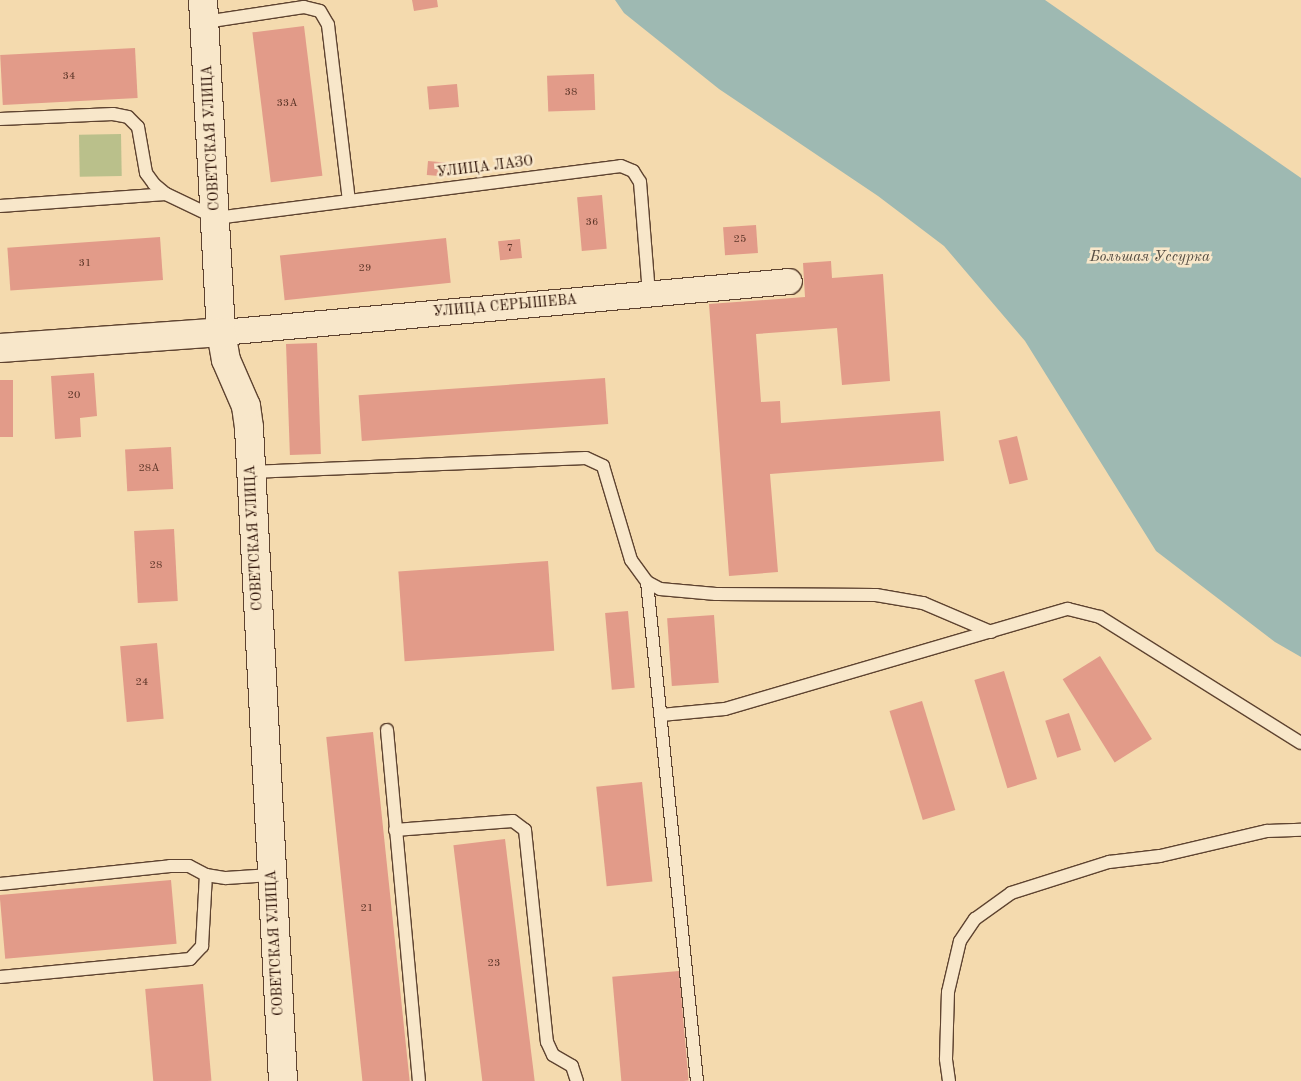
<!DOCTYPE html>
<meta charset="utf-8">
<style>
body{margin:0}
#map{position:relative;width:1301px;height:1081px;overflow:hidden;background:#f4daae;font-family:"Old Standard TT",serif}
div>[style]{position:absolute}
.green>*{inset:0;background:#bac08b;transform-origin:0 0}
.water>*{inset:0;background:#9eb9b2}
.building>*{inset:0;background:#e29b89;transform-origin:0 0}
.roads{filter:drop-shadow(1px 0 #5e4330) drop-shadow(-1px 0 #5e4330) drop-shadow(0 1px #5e4330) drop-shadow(0 -1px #5e4330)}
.service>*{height:12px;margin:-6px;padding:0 6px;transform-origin:6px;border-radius:6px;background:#f8e7ca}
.minor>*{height:25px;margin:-12.5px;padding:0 12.5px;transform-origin:12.5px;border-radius:12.5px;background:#f8e7ca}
.tertiary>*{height:28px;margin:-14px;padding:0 14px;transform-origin:14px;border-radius:14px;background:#f8e7ca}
.secondary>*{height:28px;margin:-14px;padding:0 14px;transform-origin:14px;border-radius:14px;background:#f8e7ca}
span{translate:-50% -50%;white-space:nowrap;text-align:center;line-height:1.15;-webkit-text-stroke:5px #f8e7ca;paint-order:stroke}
.number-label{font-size:11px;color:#5a3427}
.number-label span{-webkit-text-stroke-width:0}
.street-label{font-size:14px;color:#2c1106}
.water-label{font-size:15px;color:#544c42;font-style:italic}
</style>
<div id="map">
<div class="green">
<i style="left:121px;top:134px;width:42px;height:42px;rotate:89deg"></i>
</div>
<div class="water">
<i style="clip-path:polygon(615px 0,1045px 0,1301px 178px,1301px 657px,1275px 642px,1156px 551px,1025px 341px,944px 246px,878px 196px,719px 89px,624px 13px)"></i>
</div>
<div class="building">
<i style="clip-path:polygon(412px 0,437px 0,438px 7px,414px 11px)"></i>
<i style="left:304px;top:26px;width:151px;height:52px;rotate:83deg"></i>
<i style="left:135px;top:48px;width:50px;height:135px;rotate:87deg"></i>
<i style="left:594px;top:74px;width:36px;height:47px;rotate:88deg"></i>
<i style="left:457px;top:84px;width:23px;height:30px;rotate:85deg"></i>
<i style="left:428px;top:161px;width:22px;height:14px;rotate:5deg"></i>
<i style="left:602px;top:195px;width:54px;height:25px;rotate:85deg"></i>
<i style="left:756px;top:225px;width:28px;height:33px;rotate:86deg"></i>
<i style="left:160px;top:237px;width:43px;height:153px;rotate:86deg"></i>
<i style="left:446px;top:238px;width:45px;height:167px;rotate:84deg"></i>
<i style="left:520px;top:239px;width:19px;height:22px;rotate:84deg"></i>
<i style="clip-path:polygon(831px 261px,832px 278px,883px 274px,890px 381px,842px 385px,837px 328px,756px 334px,761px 402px,780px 401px,781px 423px,940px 411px,944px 461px,770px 474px,778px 572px,729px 576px,709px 304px,805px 297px,803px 263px)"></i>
<i style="left:317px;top:343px;width:111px;height:31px;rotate:88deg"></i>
<i style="clip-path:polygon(94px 373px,97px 416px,80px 418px,81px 437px,55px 439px,51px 376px)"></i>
<i style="left:605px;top:378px;width:46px;height:247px;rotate:86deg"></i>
<i style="left:0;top:380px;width:13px;height:57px"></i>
<i style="left:1017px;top:436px;width:45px;height:19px;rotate:76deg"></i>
<i style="left:171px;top:447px;width:42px;height:46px;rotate:87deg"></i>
<i style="left:174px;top:529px;width:72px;height:40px;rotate:87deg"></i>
<i style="left:548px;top:561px;width:90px;height:150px;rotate:86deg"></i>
<i style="left:628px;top:611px;width:77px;height:23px;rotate:85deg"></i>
<i style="left:714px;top:615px;width:68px;height:47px;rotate:86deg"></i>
<i style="left:157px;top:643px;width:76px;height:37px;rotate:85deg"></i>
<i style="left:1100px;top:656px;width:98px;height:44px;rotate:58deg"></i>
<i style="left:1004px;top:671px;width:113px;height:31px;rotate:73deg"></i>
<i style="left:922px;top:701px;width:114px;height:34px;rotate:73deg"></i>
<i style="left:1069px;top:713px;width:39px;height:25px;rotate:72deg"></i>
<i style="left:373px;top:732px;width:351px;height:47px;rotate:84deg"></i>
<i style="left:642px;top:782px;width:100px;height:46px;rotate:84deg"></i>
<i style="left:505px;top:839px;width:244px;height:52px;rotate:83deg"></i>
<i style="left:171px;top:880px;width:64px;height:172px;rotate:85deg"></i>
<i style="left:679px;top:971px;width:110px;height:67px;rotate:85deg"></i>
<i style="left:203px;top:984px;width:97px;height:58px;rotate:85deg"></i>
</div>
<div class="roads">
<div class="service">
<i style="left:205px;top:22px;width:100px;rotate:-8.6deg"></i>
<i style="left:304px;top:7px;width:16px;rotate:14deg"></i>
<i style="left:320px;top:11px;width:16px;rotate:60deg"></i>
<i style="left:328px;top:25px;width:176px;rotate:83.2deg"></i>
<i style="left:0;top:119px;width:113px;rotate:-2.5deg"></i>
<i style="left:113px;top:114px;width:15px;rotate:11deg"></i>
<i style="left:128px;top:117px;width:14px;rotate:45deg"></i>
<i style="left:138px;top:127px;width:47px;rotate:80.1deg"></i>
<i style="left:146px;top:173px;width:14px;rotate:54deg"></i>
<i style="left:154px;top:184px;width:16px;rotate:40deg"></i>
<i style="left:166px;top:194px;width:55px;rotate:25.6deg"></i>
<i style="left:216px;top:218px;width:408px;rotate:-7.3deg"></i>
<i style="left:621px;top:166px;width:13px;rotate:23deg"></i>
<i style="left:633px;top:171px;width:13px;rotate:58deg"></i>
<i style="left:640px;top:182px;width:111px;rotate:85.4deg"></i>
<i style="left:0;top:206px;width:166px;rotate:-4.1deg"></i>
<i style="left:251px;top:472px;width:335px;rotate:-2.4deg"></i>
<i style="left:586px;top:458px;width:19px;rotate:25deg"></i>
<i style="left:603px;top:466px;width:98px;rotate:73.4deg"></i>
<i style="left:631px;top:560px;width:27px;rotate:54deg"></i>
<i style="left:647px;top:582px;width:15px;rotate:28deg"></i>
<i style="left:660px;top:589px;width:56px;rotate:5.1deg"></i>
<i style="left:716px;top:594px;width:160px;rotate:0.4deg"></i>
<i style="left:876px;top:595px;width:48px;rotate:9.7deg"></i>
<i style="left:923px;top:603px;width:74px;rotate:23.1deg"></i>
<i style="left:647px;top:582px;width:501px;rotate:84.28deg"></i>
<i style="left:661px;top:715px;width:64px;rotate:-5.4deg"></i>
<i style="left:725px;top:709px;width:357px;rotate:-16.3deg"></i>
<i style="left:1068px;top:609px;width:33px;rotate:14deg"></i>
<i style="left:1100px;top:617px;width:237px;rotate:32.1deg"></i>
<i style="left:387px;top:730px;width:352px;rotate:84.8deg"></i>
<i style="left:395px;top:830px;width:118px;rotate:-4.4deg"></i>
<i style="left:513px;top:821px;width:15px;rotate:37deg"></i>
<i style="left:525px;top:830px;width:213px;rotate:84.1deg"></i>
<i style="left:547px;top:1042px;width:14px;rotate:65deg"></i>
<i style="left:553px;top:1055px;width:22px;rotate:30deg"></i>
<i style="left:572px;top:1066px;width:16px;rotate:72deg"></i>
<i style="left:0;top:884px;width:171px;rotate:-6deg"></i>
<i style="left:170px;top:866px;width:19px"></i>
<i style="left:189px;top:866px;width:19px;rotate:28deg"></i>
<i style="left:206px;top:875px;width:20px;rotate:9deg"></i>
<i style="left:226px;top:878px;width:45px;rotate:-3.8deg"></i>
<i style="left:0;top:977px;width:191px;rotate:-5.4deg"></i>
<i style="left:190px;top:959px;width:18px;rotate:-47deg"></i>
<i style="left:202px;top:946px;width:71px;rotate:-86.8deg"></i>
<i style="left:949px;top:1081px;width:22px;rotate:-98deg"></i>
<i style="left:946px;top:1059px;width:67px;rotate:-88.3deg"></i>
<i style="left:948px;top:992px;width:52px;rotate:-76.8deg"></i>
<i style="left:960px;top:941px;width:27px;rotate:-56deg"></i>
<i style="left:975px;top:919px;width:44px;rotate:-35.8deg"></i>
<i style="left:1011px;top:893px;width:103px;rotate:-17.6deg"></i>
<i style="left:1109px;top:862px;width:51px;rotate:-6.7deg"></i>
<i style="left:1160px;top:856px;width:110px;rotate:-13.2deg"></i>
<i style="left:1267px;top:831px;width:34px;rotate:-2deg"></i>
</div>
<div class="minor">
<i style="left:221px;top:332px;width:570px;rotate:-5.13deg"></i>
</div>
<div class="tertiary">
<i style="left:203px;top:0;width:332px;rotate:86.9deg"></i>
</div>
<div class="secondary">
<i style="left:0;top:348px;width:222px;rotate:-4.1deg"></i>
<i style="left:221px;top:332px;width:28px;rotate:80deg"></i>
<i style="left:226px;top:360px;width:50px;rotate:66.5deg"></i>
<i style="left:246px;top:406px;width:22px;rotate:82deg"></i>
<i style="left:249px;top:428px;width:654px;rotate:87.02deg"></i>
</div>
</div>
<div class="number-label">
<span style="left:69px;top:77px">34</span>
<span style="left:571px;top:93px">38</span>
<span style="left:287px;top:104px">33А</span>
<span style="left:592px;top:223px">36</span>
<span style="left:740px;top:240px">25</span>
<span style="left:510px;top:249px">7</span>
<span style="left:85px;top:264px">31</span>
<span style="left:365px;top:269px">29</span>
<span style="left:74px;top:396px">20</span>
<span style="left:149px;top:469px">28А</span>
<span style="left:156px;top:566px">28</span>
<span style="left:142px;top:683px">24</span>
<span style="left:367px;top:909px">21</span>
<span style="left:494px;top:964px">23</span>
</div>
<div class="street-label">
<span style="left:211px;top:138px;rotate:-93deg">СОВЕТСКАЯ УЛИЦА</span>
<span style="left:485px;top:167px;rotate:-7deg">УЛИЦА ЛАЗО</span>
<span style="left:505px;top:306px;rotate:-5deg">УЛИЦА СЕРЫШЕВА</span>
<span style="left:254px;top:538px;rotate:-93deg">СОВЕТСКАЯ УЛИЦА</span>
<span style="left:275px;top:943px;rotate:-93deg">СОВЕТСКАЯ УЛИЦА</span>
</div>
<div class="water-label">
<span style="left:1150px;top:258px">Большая Уссурка</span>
</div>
</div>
